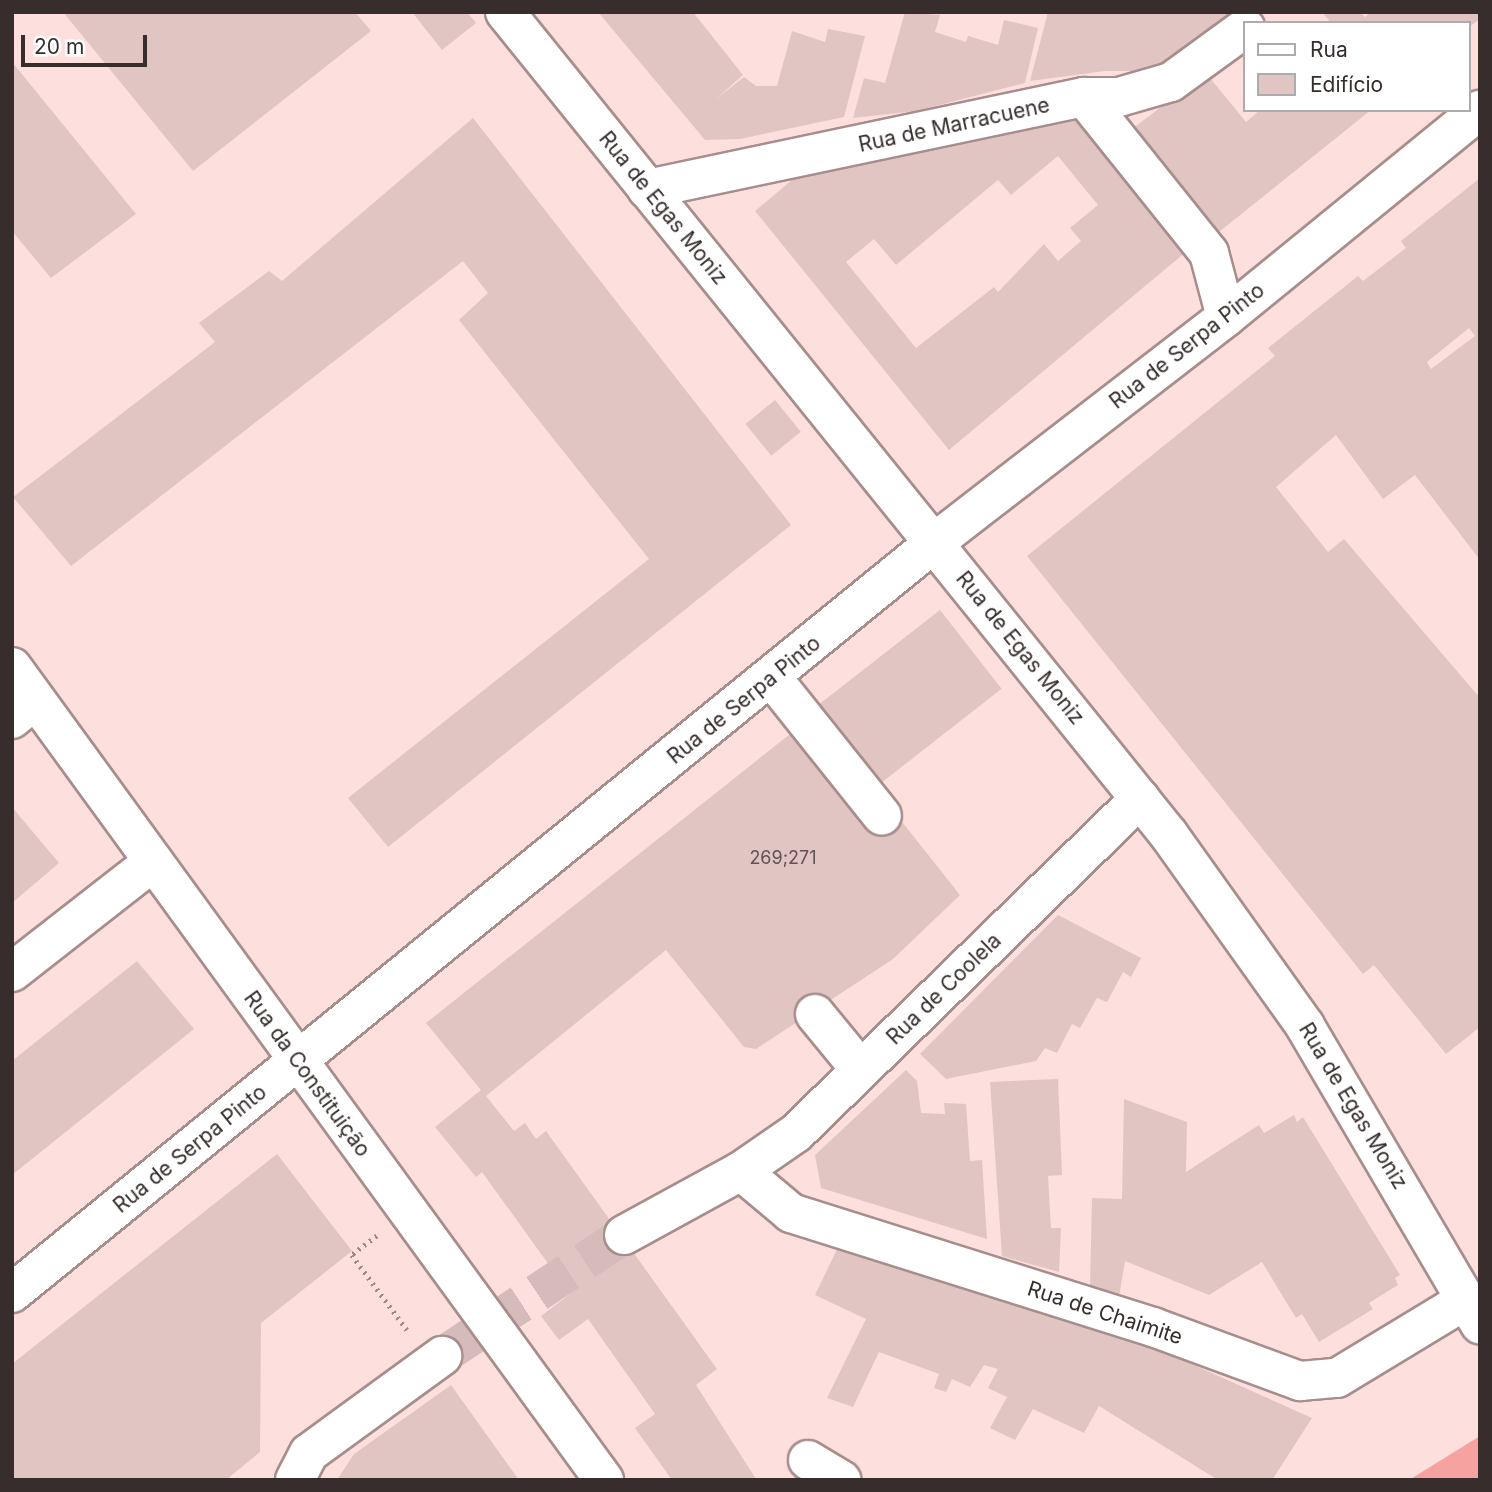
<!DOCTYPE html>
<meta charset="utf-8">
<style>
body{margin:0}
#map{position:relative;width:1492px;height:1492px;overflow:hidden;background:#fddfde;font-family:Inter,sans-serif}
div>[style]{position:absolute}
.green>*{inset:0;background:#f6a2a1}
.building>*{inset:0;background:#e1c5c3;transform-origin:0 0}
.minor-tunnel>*{height:38px;margin-top:-19px;transform-origin:0;background:repeating-linear-gradient(90deg,#d5bbba 0 38px,transparent 0 57px)}
.path>*{height:4.5px;margin-top:-2.25px;transform-origin:0;background:repeating-linear-gradient(90deg,#9d8887 0 2px,transparent 0 7px)}
.roads{filter:drop-shadow(2px 0 #a78d8c) drop-shadow(-2px 0 #a78d8c) drop-shadow(0 2px #a78d8c) drop-shadow(0 -2px #a78d8c)}
.minor>*{height:38px;margin:-19px;padding:0 19px;transform-origin:19px;border-radius:19px;background:#fff}
.major>*{height:38px;margin:-19px;padding:0 19px;transform-origin:19px;border-radius:19px;background:#fff}
span{translate:-50% -50%;white-space:nowrap;text-align:center;line-height:1.15;-webkit-text-stroke:7px #fff;paint-order:stroke}
.number-label{font-size:18px;color:#625352}
.number-label span{-webkit-text-stroke-width:0}
.street-label{font-size:21px;color:#372d2c}
.frame{position:absolute;inset:0;border:14px solid #372d2c;pointer-events:none}
.legend{position:absolute;left:1243px;top:21px;width:228px;height:91px;box-sizing:border-box;background:#fff;border:2px solid #afabab;margin:0;padding:9px 12px;list-style:none;font-size:21px;color:#372d2c}
.legend li{display:flex;align-items:center;gap:14px;height:35px}
.legend b{width:35px;border:2px solid #afabab}
.scale{position:absolute;left:21px;top:35px;width:126px;height:32px;box-sizing:border-box;border:4px solid #372d2c;border-top:0;padding-left:9px;font-size:21px;line-height:24px;white-space:nowrap;color:#372d2c;-webkit-text-stroke:5px #fff;paint-order:stroke}
</style>
<div id="map">
<div class="green">
<i style="clip-path:polygon(1480px 1436px,1480px 1480px,1409px 1480px)"></i>
</div>
<div class="building">
<i style="clip-path:polygon(63px 12px,355px 12px,371px 31px,193px 171px)"></i>
<i style="clip-path:polygon(412px 12px,467px 12px,476px 23px,442px 50px)"></i>
<i style="clip-path:polygon(598px 12px,693px 12px,743px 75px,716px 99px,744px 77px,756px 86px,777px 86px,792px 31px,825px 42px,828px 29px,865px 36px,844px 117px,740px 139px,705px 140px)"></i>
<i style="clip-path:polygon(905px 12px,940px 15px,935px 32px,966px 42px,968px 36px,998px 45px,1004px 20px,1038px 28px,1025px 83px,916px 111px,853px 118px,864px 78px,885px 83px)"></i>
<i style="clip-path:polygon(1048px 12px,1243px 12px,1165px 71px,1105px 71px,1030px 81px)"></i>
<i style="clip-path:polygon(1322px 12px,1360px 12px,1365px 17px,1371px 12px,1480px 12px,1480px 19px,1469px 27px,1469px 23px,1331px 23px)"></i>
<i style="clip-path:polygon(12px 62px,136px 214px,51px 278px,12px 231px)"></i>
<i style="clip-path:polygon(1206px 73px,1246px 122px,1260px 110px,1371px 110px,1214px 236px,1128px 132px)"></i>
<i style="clip-path:polygon(evenodd,1073px 113px,1187px 251px,949px 450px,755px 211px,811px 164px,1073px 113px,1058px 156px,1098px 205px,1070px 228px,1081px 241px,1058px 261px,1044px 244px,998px 292px,994px 287px,916px 348px,846px 262px,874px 239px,896px 265px,998px 180px,1011px 195px,1058px 156px)"></i>
<i style="clip-path:polygon(473px 118px,791px 525px,388px 847px,348px 798px,649px 559px,459px 320px,488px 293px,463px 261px,71px 566px,13px 497px,215px 342px,199px 323px,269px 271px,282px 281px)"></i>
<i style="clip-path:polygon(evenodd,1480px 178px,1480px 560px,1415px 475px,1383px 499px,1336px 435px,1276px 487px,1328px 552px,1344px 539px,1480px 698px,1480px 1027px,1446px 1054px,1374px 965px,1363px 974px,1027px 556px,1275px 356px,1268px 348px,1358px 276px,1363px 281px,1406px 248px,1401px 241px,1480px 178px,1469px 328px,1475px 336px,1431px 369px,1427px 362px,1469px 328px)"></i>
<i style="left:775px;top:400px;width:41px;height:38px;rotate:51deg"></i>
<i style="left:940px;top:610px;width:100px;height:161px;rotate:52deg"></i>
<i style="clip-path:polygon(799px 727px,891px 808px,960px 895px,893px 959px,756px 1049px,744px 1047px,666px 950px,486px 1096px,514px 1131px,525px 1123px,536px 1139px,546px 1131px,717px 1369px,696px 1385px,756px 1479px,764px 1480px,672px 1480px,635px 1428px,655px 1414px,588px 1319px,559px 1340px,541px 1316px,570px 1294px,482px 1172px,476px 1177px,435px 1127px,481px 1090px,426px 1023px)"></i>
<i style="clip-path:polygon(12px 807px,59px 863px,12px 903px)"></i>
<i style="clip-path:polygon(1058px 915px,1141px 958px,1131px 977px,1123px 972px,1107px 1002px,1097px 998px,1080px 1028px,1072px 1024px,1057px 1053px,1045px 1048px,1036px 1061px,946px 1079px,920px 1054px)"></i>
<i style="clip-path:polygon(137px 961px,194px 1029px,12px 1175px,12px 1061px)"></i>
<i style="clip-path:polygon(906px 1070px,917px 1081px,921px 1113px,945px 1114px,944px 1103px,966px 1104px,970px 1161px,982px 1160px,987px 1239px,821px 1188px,815px 1155px)"></i>
<i style="clip-path:polygon(1058px 1079px,1062px 1175px,1048px 1176px,1051px 1228px,1061px 1228px,1059px 1272px,1002px 1256px,990px 1082px)"></i>
<i style="clip-path:polygon(1124px 1099px,1187px 1122px,1186px 1172px,1259px 1125px,1264px 1133px,1294px 1115px,1297px 1122px,1303px 1117px,1400px 1275px,1395px 1278px,1398px 1285px,1369px 1303px,1373px 1309px,1319px 1342px,1302px 1314px,1296px 1318px,1262px 1262px,1209px 1295px,1125px 1261px,1119px 1297px,1090px 1285px,1092px 1198px,1122px 1199px)"></i>
<i style="clip-path:polygon(277px 1154px,352px 1251px,261px 1323px,260px 1452px,226px 1480px,12px 1480px,12px 1364px)"></i>
<i style="clip-path:polygon(842px 1239px,1136px 1339px,1312px 1418px,1272px 1480px,1218px 1480px,1099px 1406px,1084px 1433px,1033px 1409px,1015px 1440px,990px 1428px,1007px 1397px,988px 1388px,998px 1369px,984px 1365px,970px 1387px,952px 1379px,946px 1392px,934px 1388px,939px 1374px,879px 1352px,853px 1407px,827px 1398px,866px 1319px,815px 1295px)"></i>
<i style="clip-path:polygon(451px 1385px,519px 1480px,337px 1480px,354px 1454px)"></i>
</div>
<div class="minor-tunnel">
<i style="left:442px;top:1356px;width:219px;rotate:-33.6deg"></i>
</div>
<div class="path">
<i style="left:377px;top:1236px;width:31px;rotate:143deg"></i>
<i style="left:352px;top:1255px;width:93px;rotate:53.7deg"></i>
</div>
<div class="roads">
<div class="minor">
<i style="left:1084px;top:97px;width:200px;rotate:51.3deg"></i>
<i style="left:1209px;top:253px;width:66px;rotate:75.1deg"></i>
<i style="left:647px;top:189px;width:447px;rotate:-11.9deg"></i>
<i style="left:1084px;top:97px;width:35px"></i>
<i style="left:1119px;top:97px;width:54px;rotate:-16.1deg"></i>
<i style="left:1171px;top:82px;width:92px;rotate:-36.1deg"></i>
<i style="left:772px;top:678px;width:176px;rotate:51.4deg"></i>
<i style="left:12px;top:719px;width:30px;rotate:-40deg"></i>
<i style="left:12px;top:972px;width:179px;rotate:-38deg"></i>
<i style="left:815px;top:1014px;width:72px;rotate:50.6deg"></i>
<i style="left:741px;top:1171px;width:65px;rotate:40deg"></i>
<i style="left:791px;top:1213px;width:380px;rotate:17.5deg"></i>
<i style="left:1153px;top:1327px;width:157px;rotate:20.2deg"></i>
<i style="left:1300px;top:1381px;width:37px;rotate:-5deg"></i>
<i style="left:1337px;top:1378px;width:151px;rotate:-31.2deg"></i>
<i style="left:624px;top:1235px;width:133px;rotate:-28.7deg"></i>
<i style="left:741px;top:1171px;width:67px;rotate:-34.6deg"></i>
<i style="left:796px;top:1133px;width:480px;rotate:-44.2deg"></i>
<i style="left:12px;top:1293px;width:1190px;rotate:-39.13deg"></i>
<i style="left:935px;top:542px;width:368px;rotate:-37.7deg"></i>
<i style="left:1226px;top:317px;width:328px;rotate:-39.2deg"></i>
<i style="left:808px;top:1460px;width:39px;rotate:31deg"></i>
<i style="left:295px;top:1480px;width:30px;rotate:-63deg"></i>
<i style="left:309px;top:1453px;width:165px;rotate:-36.1deg"></i>
</div>
<div class="major">
<i style="left:505px;top:12px;width:1057px;rotate:51.1deg"></i>
<i style="left:1169px;top:835px;width:234px;rotate:54.5deg"></i>
<i style="left:1305px;top:1026px;width:346px;rotate:59.6deg"></i>
<i style="left:12px;top:667px;width:1006px;rotate:53.94deg"></i>
</div>
</div>
<div class="number-label">
<span style="left:783px;top:858px">269;271</span>
</div>
<div class="street-label">
<span style="left:954px;top:125px;rotate:-12deg">Rua de Marracuene</span>
<span style="left:663px;top:208px;rotate:51deg">Rua de Egas Moniz</span>
<span style="left:1187px;top:346px;rotate:-38deg">Rua de Serpa Pinto</span>
<span style="left:1020px;top:648px;rotate:51deg">Rua de Egas Moniz</span>
<span style="left:744px;top:700px;rotate:-39deg">Rua de Serpa Pinto</span>
<span style="left:944px;top:989px;rotate:-44deg">Rua de Coolela</span>
<span style="left:307px;top:1074px;rotate:54deg">Rua da Constituição</span>
<span style="left:1353px;top:1106px;rotate:59deg">Rua de Egas Moniz</span>
<span style="left:190px;top:1149px;rotate:-39deg">Rua de Serpa Pinto</span>
<span style="left:1105px;top:1313px;rotate:18deg">Rua de Chaimite</span>
</div>
<div class="frame"></div>
<ul class="legend">
<li><b style="height:9px;background:#fff"></b>Rua</li>
<li><b style="height:19px;background:#e1c5c3"></b>Edifício</li>
</ul>
<div class="scale">20 m</div>
</div>
